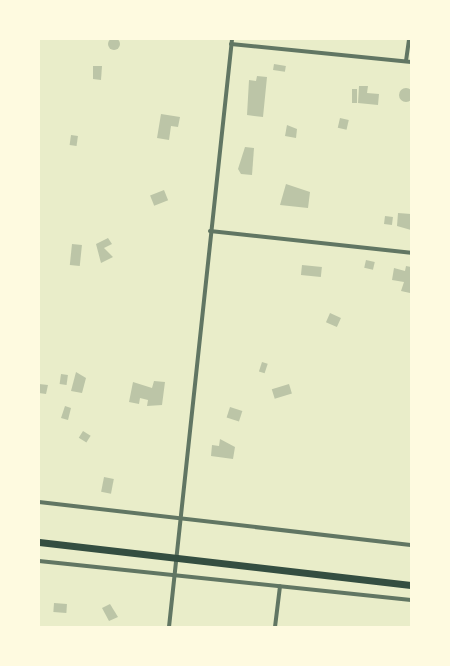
<!DOCTYPE html>
<style>
body{margin:0}
#map{position:relative;width:450px;height:666px;overflow:hidden;background:#e9edc9;font-family:"Archivo Narrow",sans-serif}
div>[style]{position:absolute}
.building>*{inset:0;background:#bcc5a7;transform-origin:0 0}
.round{border-radius:50%}
.minor>*{height:4px;margin:-2px;padding:0 2px;transform-origin:2px;border-radius:2px;background:#617663}
.trunk>*{height:7px;margin:-3.5px;padding:0 3.5px;transform-origin:3.5px;border-radius:3.5px;background:#344e41}
span{translate:-50% -50%;white-space:nowrap;text-align:center;line-height:1.15;-webkit-text-stroke:4.5px #fefae0;paint-order:stroke}
.frame{position:absolute;inset:0;border:40px solid #fefae0;pointer-events:none}
</style>
<div id="map">
<div class="building">
<i class="round" style="left:108px;top:38px;width:12px;height:12px"></i>
<i style="left:274px;top:64px;width:12px;height:6px;rotate:9deg"></i>
<i style="clip-path:polygon(93px 66px,102px 66px,101px 80px,93px 79px)"></i>
<i style="clip-path:polygon(257px 76px,267px 77px,263px 117px,247px 115px,249px 80px,256px 81px)"></i>
<i style="clip-path:polygon(359px 86px,368px 86px,367px 93px,379px 94px,378px 105px,358px 103px)"></i>
<i class="round" style="left:399px;top:88px;width:14px;height:14px"></i>
<i style="left:352px;top:89px;width:5px;height:14px"></i>
<i style="clip-path:polygon(161px 114px,180px 117px,178px 127px,171px 126px,169px 140px,157px 138px)"></i>
<i style="left:340px;top:118px;width:9px;height:10px;rotate:13deg"></i>
<i style="clip-path:polygon(287px 125px,297px 129px,296px 138px,285px 136px)"></i>
<i style="left:71px;top:135px;width:7px;height:10px;rotate:8deg"></i>
<i style="clip-path:polygon(245px 147px,254px 148px,252px 175px,241px 174px,238px 169px)"></i>
<i style="clip-path:polygon(286px 184px,310px 192px,308px 208px,280px 205px)"></i>
<i style="left:164px;top:190px;width:11px;height:15px;rotate:68deg"></i>
<i style="clip-path:polygon(398px 213px,411px 214px,411px 230px,397px 226px)"></i>
<i style="left:385px;top:216px;width:8px;height:8px;rotate:7deg"></i>
<i style="clip-path:polygon(108px 238px,112px 244px,104px 248px,113px 257px,101px 263px,96px 244px)"></i>
<i style="left:72px;top:244px;width:10px;height:21px;rotate:6deg"></i>
<i style="left:366px;top:260px;width:9px;height:8px;rotate:13deg"></i>
<i style="left:302px;top:265px;width:20px;height:10px;rotate:6deg"></i>
<i style="clip-path:polygon(406px 266px,411px 267px,410px 293px,401px 291px,404px 282px,392px 280px,394px 268px,405px 271px)"></i>
<i style="left:330px;top:313px;width:12px;height:10px;rotate:24deg"></i>
<i style="left:262px;top:362px;width:6px;height:10px;rotate:18deg"></i>
<i style="clip-path:polygon(76px 372px,86px 378px,82px 393px,71px 391px)"></i>
<i style="left:61px;top:374px;width:7px;height:10px;rotate:8deg"></i>
<i style="clip-path:polygon(154px 381px,165px 382px,162px 405px,147px 406px,148px 400px,140px 398px,139px 404px,129px 402px,133px 382px,152px 388px)"></i>
<i style="clip-path:polygon(39px 384px,48px 385px,46px 394px,39px 393px)"></i>
<i style="left:289px;top:384px;width:10px;height:18px;rotate:73deg"></i>
<i style="clip-path:polygon(65px 406px,71px 408px,68px 420px,61px 418px)"></i>
<i style="left:230px;top:407px;width:13px;height:11px;rotate:18deg"></i>
<i style="left:83px;top:431px;width:9px;height:8px;rotate:32deg"></i>
<i style="clip-path:polygon(220px 439px,235px 447px,233px 459px,211px 456px,212px 445px,219px 446px)"></i>
<i style="left:104px;top:477px;width:10px;height:15px;rotate:11deg"></i>
<i style="left:54px;top:603px;width:13px;height:9px;rotate:4deg"></i>
<i style="clip-path:polygon(110px 604px,118px 617px,109px 621px,102px 608px)"></i>
</div>
<div class="minor">
<i style="left:231px;top:44px;width:181px;rotate:5.7deg"></i>
<i style="left:406px;top:61px;width:22px;rotate:-82deg"></i>
<i style="left:210px;top:231px;width:202px;rotate:6.2deg"></i>
<i style="left:39px;top:502px;width:374px;rotate:6.6deg"></i>
<i style="left:39px;top:561px;width:374px;rotate:6deg"></i>
<i style="left:169px;top:627px;width:591px;rotate:-83.88deg"></i>
<i style="left:275px;top:627px;width:41px;rotate:-83deg"></i>
</div>
<div class="trunk">
<i style="left:39px;top:542px;width:374px;rotate:6.6deg"></i>
</div>
<div class="frame"></div>
</div>
